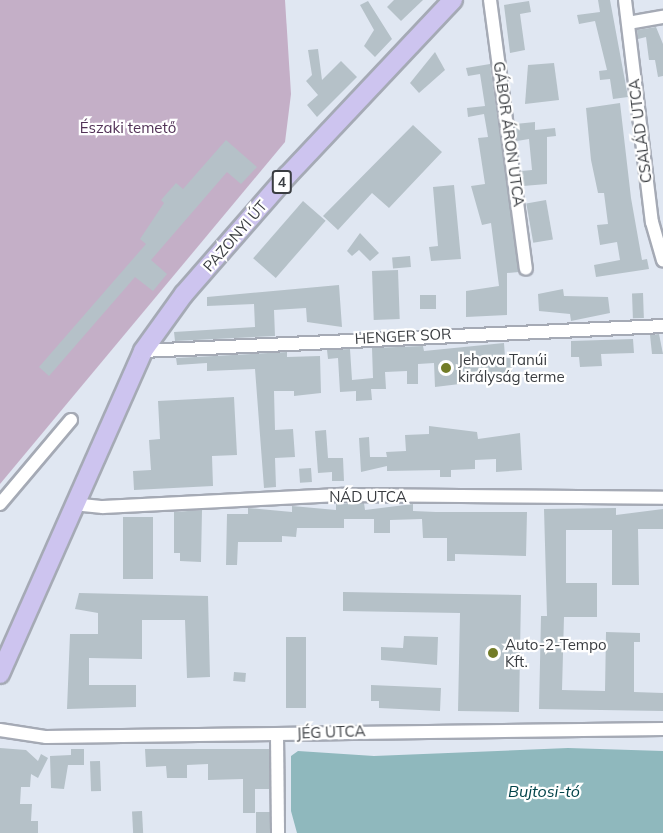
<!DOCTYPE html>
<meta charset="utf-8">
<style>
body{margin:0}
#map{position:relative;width:663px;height:833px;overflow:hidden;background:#e0e7f2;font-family:Mulish,sans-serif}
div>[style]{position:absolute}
.green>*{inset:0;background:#c4afc7}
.water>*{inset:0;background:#8fb8bd}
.building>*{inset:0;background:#b5c1c8;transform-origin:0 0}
.roads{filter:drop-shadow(2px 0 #a5aab5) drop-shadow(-2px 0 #a5aab5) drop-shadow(0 2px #a5aab5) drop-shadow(0 -2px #a5aab5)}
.minor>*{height:12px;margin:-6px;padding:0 6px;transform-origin:6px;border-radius:6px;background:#fff}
.primary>*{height:18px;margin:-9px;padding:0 9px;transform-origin:9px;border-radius:9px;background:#cdc4ef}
.dots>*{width:16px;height:16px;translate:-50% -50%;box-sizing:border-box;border:3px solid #fff;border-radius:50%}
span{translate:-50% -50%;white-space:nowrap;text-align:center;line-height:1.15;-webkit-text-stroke:4.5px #fff;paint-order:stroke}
.shield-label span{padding:2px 4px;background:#fff;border:2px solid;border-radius:4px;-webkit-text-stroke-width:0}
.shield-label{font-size:14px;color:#3a3d41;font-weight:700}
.park-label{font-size:15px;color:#523257}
.street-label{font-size:15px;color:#3a3d41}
.poi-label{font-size:15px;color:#3a3d41}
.left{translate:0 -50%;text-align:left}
.water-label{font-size:16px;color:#004349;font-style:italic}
</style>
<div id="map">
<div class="green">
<i style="clip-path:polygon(0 0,285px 0,291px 94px,285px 142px,0 484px)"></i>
</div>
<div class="water">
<i style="clip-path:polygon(568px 748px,663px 751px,663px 833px,297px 833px,291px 811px,291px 756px,298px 751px,374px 756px)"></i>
</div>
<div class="building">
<i style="clip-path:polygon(394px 0,423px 0,401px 21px,387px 7px)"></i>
<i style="clip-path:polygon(598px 0,610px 0,628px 97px,613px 99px,610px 79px,600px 80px,599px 71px,607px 70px,595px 21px,579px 24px,577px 15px,600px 12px)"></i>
<i style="clip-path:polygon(368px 1px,392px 39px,375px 57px,364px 46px,374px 30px,360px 5px)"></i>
<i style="clip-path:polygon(529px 1px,531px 12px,520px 14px,525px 50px,510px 53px,504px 5px)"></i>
<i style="clip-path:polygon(656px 27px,663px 44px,663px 76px,658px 77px,655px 60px,649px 60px,646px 37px,638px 39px,637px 30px)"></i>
<i style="clip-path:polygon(318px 49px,322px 80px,341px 61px,357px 77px,317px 117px,307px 105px,318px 95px,306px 81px,312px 75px,308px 50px)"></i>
<i style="clip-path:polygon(435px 52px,445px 70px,419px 93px,410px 83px)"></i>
<i style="clip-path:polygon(554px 63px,559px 100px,525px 104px,528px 65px)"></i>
<i style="clip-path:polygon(490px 64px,519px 272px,507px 273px,507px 315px,466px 317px,466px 291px,499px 286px,491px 223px,482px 225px,471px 186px,485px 184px,478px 138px,488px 137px,484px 114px,468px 117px,467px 108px,485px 106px,480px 74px,468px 76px,466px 68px)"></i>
<i style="clip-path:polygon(620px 103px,631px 198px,642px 260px,647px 259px,649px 269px,596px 277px,594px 265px,620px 260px,617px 242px,600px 245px,597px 225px,608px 224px,604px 193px,598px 193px,591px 160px,586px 108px)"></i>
<i style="clip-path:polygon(535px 122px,535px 130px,555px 128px,556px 136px,547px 137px,547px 184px,523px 186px,521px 171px,532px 170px,529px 139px,517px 141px,515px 124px)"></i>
<i style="clip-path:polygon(413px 125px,442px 152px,389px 208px,372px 193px,338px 230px,323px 216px)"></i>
<i style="clip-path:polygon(226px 140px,257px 167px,241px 184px,227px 172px,151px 260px,167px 274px,153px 291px,135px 277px,49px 376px,39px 367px,146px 244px,140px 239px,164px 203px,161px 200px,176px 183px,183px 189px)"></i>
<i style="clip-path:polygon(454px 185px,461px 259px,431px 261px,429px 247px,438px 246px,433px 187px)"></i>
<i style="left:546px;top:200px;width:40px;height:20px;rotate:80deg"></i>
<i style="left:303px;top:201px;width:30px;height:76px;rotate:41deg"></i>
<i style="clip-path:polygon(360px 233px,379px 253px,370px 261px,359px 250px,352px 256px,347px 251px)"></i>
<i style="left:410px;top:256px;width:11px;height:18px;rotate:85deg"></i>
<i style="left:398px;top:270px;width:49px;height:26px;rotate:88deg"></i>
<i style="clip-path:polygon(339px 285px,342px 327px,307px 322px,306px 308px,274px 310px,275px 336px,175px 341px,174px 332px,255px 327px,254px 304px,207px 306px,207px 297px)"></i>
<i style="clip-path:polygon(563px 289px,564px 296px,608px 297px,610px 313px,571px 321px,570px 314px,539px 311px,538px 294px)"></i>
<i style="left:643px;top:293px;width:25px;height:11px;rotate:88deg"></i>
<i style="left:436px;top:295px;width:14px;height:16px;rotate:90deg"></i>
<i style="clip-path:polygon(659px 334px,663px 354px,652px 354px,650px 335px)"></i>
<i style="clip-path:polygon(633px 339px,634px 353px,601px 354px,602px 366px,580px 367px,579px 357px,571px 357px,571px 341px)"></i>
<i style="clip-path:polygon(504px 343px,505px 357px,512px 359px,512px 382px,494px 383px,490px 372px,475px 372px,476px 382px,435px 387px,434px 363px,418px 364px,418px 384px,407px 384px,407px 371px,385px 372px,386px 389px,371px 389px,372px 400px,356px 401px,356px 391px,340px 392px,338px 358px,328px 359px,327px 350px,350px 349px,352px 380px,373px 378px,372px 348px,423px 346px,424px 351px)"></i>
<i style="clip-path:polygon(287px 352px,287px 357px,320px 356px,321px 393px,294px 396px,294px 391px,274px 391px,275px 430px,293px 429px,295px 457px,275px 458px,276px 487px,264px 488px,255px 369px,207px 371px,207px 363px,177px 365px,176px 358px)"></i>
<i style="clip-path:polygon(234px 397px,237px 455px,212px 456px,213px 486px,134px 490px,133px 471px,151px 470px,149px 440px,160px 439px,158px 401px)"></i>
<i style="clip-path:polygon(429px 426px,477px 432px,478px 439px,520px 433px,522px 470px,496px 472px,496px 459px,475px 460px,475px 469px,451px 470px,451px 477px,440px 477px,440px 470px,387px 471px,387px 466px,361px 472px,359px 438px,369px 437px,370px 457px,387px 457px,386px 452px,406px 451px,405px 435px,429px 434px)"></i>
<i style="clip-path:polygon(326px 430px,328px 458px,343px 458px,344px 481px,332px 481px,332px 472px,318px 473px,315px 431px)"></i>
<i style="left:311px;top:468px;width:14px;height:12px;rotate:86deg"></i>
<i style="clip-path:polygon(351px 503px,364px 503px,365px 510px,413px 504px,413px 511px,436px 512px,527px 512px,526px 556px,455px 554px,455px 561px,447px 561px,447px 538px,423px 538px,422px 519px,390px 520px,390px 533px,374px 533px,374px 519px,344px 519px,344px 528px,297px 528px,296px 537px,282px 536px,282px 542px,238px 542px,237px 565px,226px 565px,227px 514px,248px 514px,248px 508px,292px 512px,292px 506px,336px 510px,336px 504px)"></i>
<i style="clip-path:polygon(616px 508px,616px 515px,663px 509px,663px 529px,638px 529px,639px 585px,612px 585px,612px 530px,566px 530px,566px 583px,597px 583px,597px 617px,564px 617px,562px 690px,605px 691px,606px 632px,640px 633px,640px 642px,634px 642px,634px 692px,663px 693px,663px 711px,539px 709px,541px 616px,547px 616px,544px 509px)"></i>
<i style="clip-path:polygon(202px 510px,201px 562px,180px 561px,180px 553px,174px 553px,174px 512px)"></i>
<i style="left:123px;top:517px;width:30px;height:62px"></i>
<i style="clip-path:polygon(343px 592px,521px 595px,519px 712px,458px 711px,460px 613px,343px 611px)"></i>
<i style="clip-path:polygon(79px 593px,208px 596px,210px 677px,187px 678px,185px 620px,142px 620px,142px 659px,89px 658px,89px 685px,136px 685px,136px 707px,67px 709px,70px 634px,98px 634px,98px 613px,75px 609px)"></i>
<i style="clip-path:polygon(404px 636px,438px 637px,437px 665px,381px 660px,381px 647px,403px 648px)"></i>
<i style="left:286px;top:637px;width:20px;height:71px"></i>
<i style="left:234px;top:672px;width:12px;height:9px;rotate:5deg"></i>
<i style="clip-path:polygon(371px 685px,441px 688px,440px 711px,379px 708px,379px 701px,371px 701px)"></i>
<i style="clip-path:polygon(0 748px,26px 750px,38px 761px,41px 754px,48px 758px,38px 778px,31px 774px,30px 787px,21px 787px,20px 804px,32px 804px,31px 821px,38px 821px,38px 833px,0 833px)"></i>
<i style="clip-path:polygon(71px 749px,84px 749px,84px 765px,68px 765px,64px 789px,51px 788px,50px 756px,71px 755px)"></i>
<i style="clip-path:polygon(145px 749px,269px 749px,269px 789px,255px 789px,255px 813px,243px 813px,243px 779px,208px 780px,208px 764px,187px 765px,187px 778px,167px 778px,166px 766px,146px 767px)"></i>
<i style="left:100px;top:761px;width:30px;height:10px;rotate:88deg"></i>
<i style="left:142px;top:811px;width:22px;height:10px;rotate:87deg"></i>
<i style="left:256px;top:812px;width:14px;height:21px"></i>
</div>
<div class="roads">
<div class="minor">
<i style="left:490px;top:0;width:271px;rotate:82.4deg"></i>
<i style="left:625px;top:0;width:224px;rotate:83.1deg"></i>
<i style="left:652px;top:222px;width:40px;rotate:74deg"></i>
<i style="left:628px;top:23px;width:36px;rotate:-10deg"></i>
<i style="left:143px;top:351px;width:521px;rotate:-2.75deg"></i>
<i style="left:0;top:504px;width:110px;rotate:-49.8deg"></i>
<i style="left:73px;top:504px;width:30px;rotate:6deg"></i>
<i style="left:103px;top:507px;width:241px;rotate:-2.9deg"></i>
<i style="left:344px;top:495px;width:319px;rotate:0.5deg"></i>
<i style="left:0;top:730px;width:47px;rotate:8.7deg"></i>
<i style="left:46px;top:737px;width:617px;rotate:-0.74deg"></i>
<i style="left:277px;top:735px;width:98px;rotate:89.4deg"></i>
</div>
<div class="primary">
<i style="left:0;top:674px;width:353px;rotate:-66.1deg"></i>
<i style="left:143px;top:351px;width:70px;rotate:-54.3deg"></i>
<i style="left:184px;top:294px;width:157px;rotate:-48.9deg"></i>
<i style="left:287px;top:176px;width:242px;rotate:-46.7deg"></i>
</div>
</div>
<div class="dots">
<i style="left:446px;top:368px;background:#727c27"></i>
<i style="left:493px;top:653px;background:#727c27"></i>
</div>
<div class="shield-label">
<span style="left:282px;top:182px">4</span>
</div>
<div class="park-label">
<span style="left:128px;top:128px">Északi temető</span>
</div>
<div class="street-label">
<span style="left:640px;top:131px;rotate:-97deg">CSALÁD UTCA</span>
<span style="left:509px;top:134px;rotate:82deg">GÁBOR ÁRON UTCA</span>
<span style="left:235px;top:236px;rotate:-49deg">PAZONYI ÚT</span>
<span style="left:403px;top:336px;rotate:-3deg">HENGER SOR</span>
<span style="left:368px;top:497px">NÁD UTCA</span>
<span style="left:331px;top:732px;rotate:-2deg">JÉG UTCA</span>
</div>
<div class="poi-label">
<span class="left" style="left:458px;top:368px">Jehova Tanúi<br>királyság terme</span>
<span class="left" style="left:505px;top:653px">Auto-2-Tempo<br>Kft.</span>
</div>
<div class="water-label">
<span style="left:544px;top:791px">Bujtosi-tó</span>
</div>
</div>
